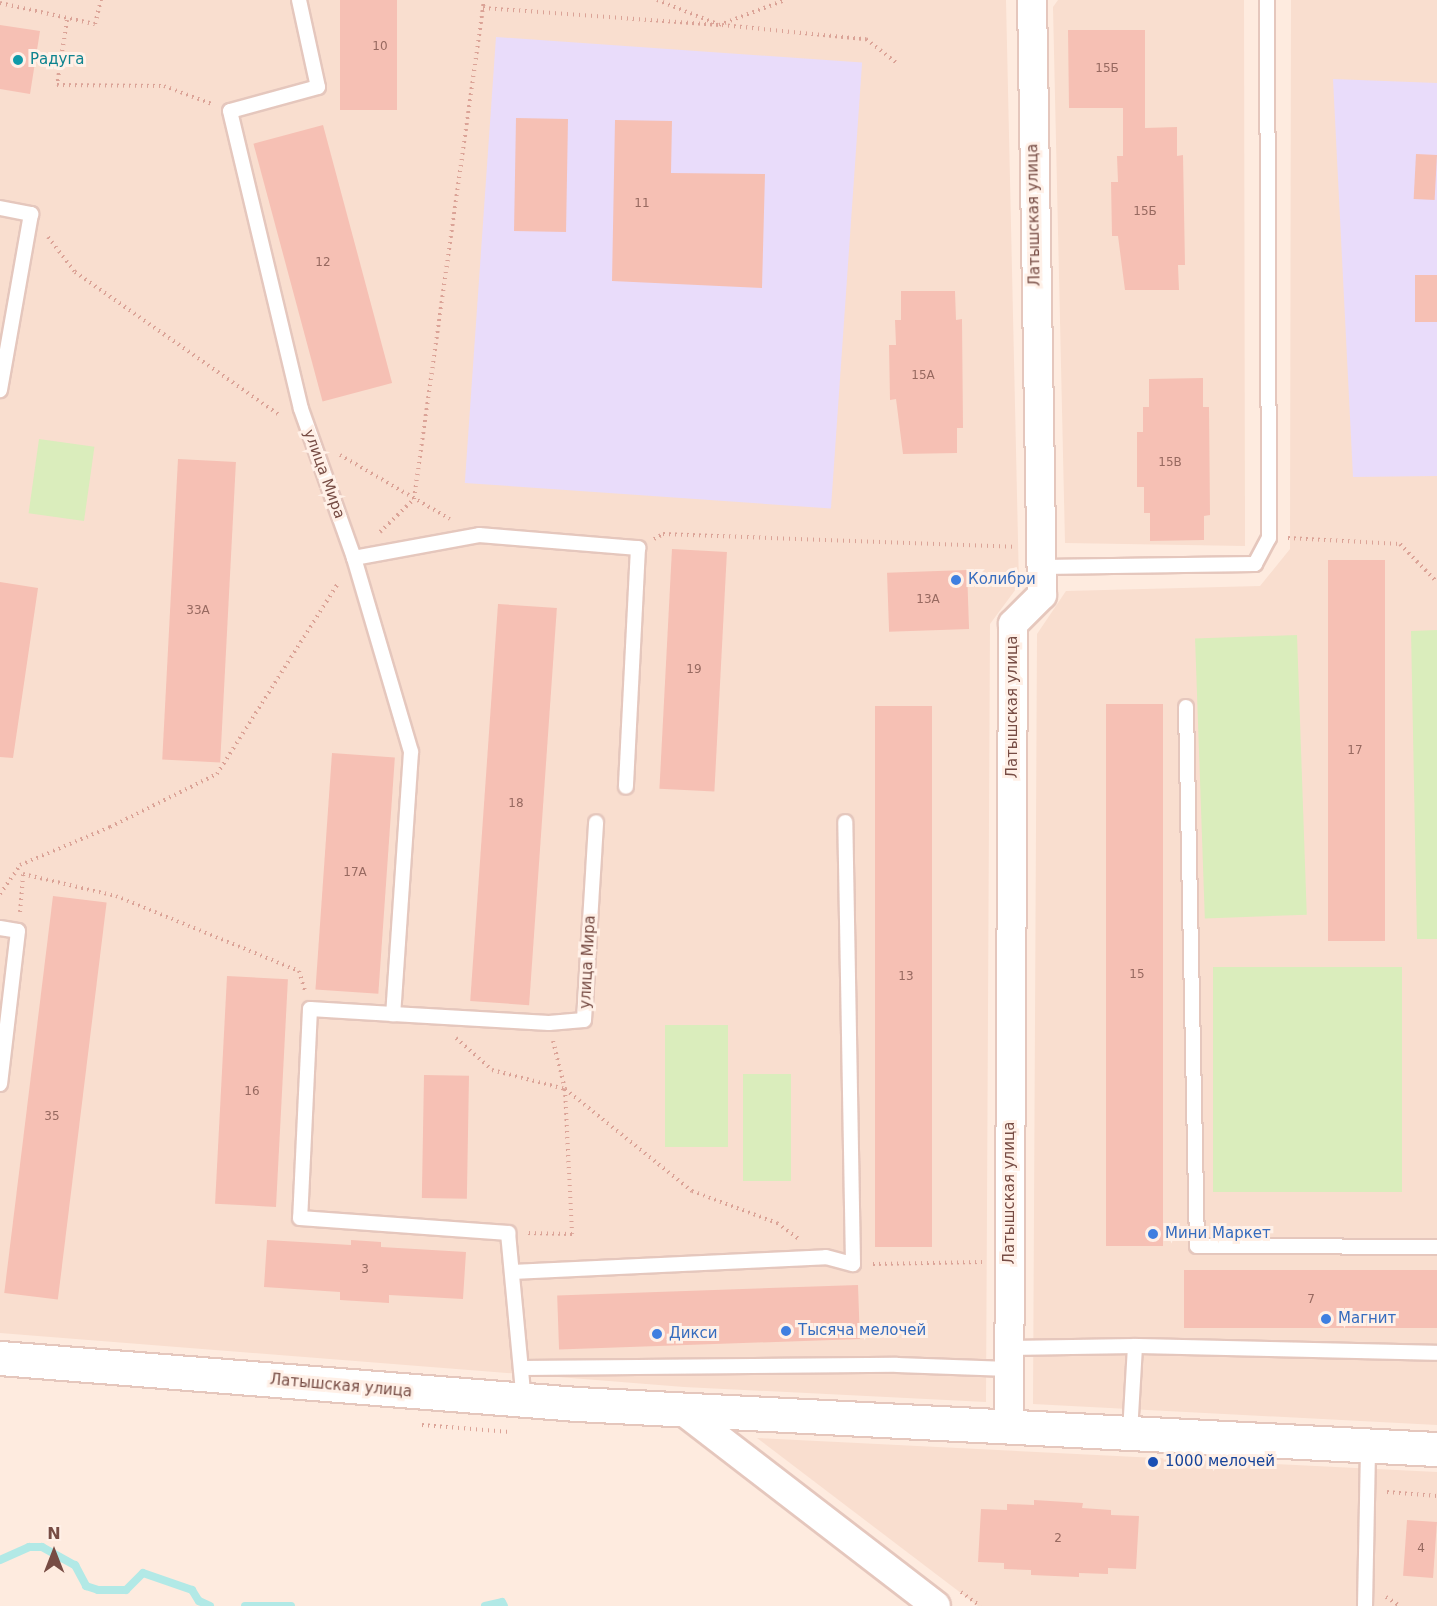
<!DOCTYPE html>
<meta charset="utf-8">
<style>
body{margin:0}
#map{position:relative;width:1437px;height:1606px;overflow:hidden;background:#feebdf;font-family:"DejaVu Sans",sans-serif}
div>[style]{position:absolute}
.residential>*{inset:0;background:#f9decf}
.education>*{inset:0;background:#e9dcfa;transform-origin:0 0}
.green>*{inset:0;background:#daedbc;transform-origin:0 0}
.stream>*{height:8px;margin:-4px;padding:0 4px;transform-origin:4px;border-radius:4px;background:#b2e9e6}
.building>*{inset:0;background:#f6c0b4;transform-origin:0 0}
.path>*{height:4px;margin-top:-2px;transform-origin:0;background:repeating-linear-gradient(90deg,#dba397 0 1.5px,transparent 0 6px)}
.roads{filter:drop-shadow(2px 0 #e5c7bd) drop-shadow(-2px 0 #e5c7bd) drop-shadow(0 2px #e5c7bd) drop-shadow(0 -2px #e5c7bd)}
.lane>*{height:14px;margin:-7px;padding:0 7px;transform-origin:7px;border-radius:7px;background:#fff}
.street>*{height:28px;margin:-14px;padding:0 14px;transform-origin:14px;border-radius:14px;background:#fff}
.secondary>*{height:33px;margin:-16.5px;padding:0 16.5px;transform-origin:16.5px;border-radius:16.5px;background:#fff}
.dots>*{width:16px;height:16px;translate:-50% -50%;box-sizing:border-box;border:3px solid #fff0e7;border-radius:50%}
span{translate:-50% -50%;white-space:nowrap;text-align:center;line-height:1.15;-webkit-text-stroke:6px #fff0e7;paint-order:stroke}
.number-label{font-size:12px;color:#976960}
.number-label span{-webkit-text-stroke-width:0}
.culture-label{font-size:15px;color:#0d838f}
.left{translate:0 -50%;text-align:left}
.street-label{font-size:15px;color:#774c44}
.shop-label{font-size:15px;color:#366cbe}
.transit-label{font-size:15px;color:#164399}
.north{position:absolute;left:24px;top:1522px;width:60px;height:60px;-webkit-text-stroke:4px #fff0e7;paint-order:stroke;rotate:0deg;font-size:16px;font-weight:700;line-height:24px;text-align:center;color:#774c44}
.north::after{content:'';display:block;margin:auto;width:21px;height:27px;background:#774c44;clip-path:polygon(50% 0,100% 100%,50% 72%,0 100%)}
</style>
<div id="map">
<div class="residential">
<i style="clip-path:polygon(0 0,1006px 0,1019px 585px,990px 624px,986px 1402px,684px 1387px,0 1333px)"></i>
<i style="clip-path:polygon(1058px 0,1244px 0,1245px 546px,1065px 543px,1053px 7px)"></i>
<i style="clip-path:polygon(1291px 0,1437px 0,1437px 1425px,1033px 1404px,1037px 634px,1066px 591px,1260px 586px,1290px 549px)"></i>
<i style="clip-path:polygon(757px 1438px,1437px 1472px,1437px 1606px,978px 1606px)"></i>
</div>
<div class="education">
<i style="left:496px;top:37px;width:367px;height:447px;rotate:4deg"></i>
<i style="clip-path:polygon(1333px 79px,1437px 83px,1437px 476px,1353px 477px)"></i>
</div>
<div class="green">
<i style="left:39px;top:439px;width:56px;height:75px;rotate:8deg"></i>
<i style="clip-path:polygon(1437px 630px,1437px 939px,1417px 939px,1411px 631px)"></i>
<i style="left:1297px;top:635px;width:280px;height:102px;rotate:88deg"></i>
<i style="left:1402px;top:967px;width:225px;height:189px;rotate:90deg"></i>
<i style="left:665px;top:1025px;width:63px;height:122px"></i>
<i style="left:743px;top:1074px;width:48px;height:107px"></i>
</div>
<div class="stream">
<i style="left:0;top:1560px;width:32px;rotate:-24deg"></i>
<i style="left:29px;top:1547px;width:13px"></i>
<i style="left:42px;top:1547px;width:38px;rotate:29deg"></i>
<i style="left:75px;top:1565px;width:24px;rotate:62deg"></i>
<i style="left:86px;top:1586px;width:13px;rotate:18deg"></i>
<i style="left:98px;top:1590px;width:28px"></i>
<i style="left:126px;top:1590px;width:24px;rotate:-45deg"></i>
<i style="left:143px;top:1573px;width:52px;rotate:19.1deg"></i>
<i style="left:192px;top:1590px;width:13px;rotate:58deg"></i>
<i style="left:199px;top:1601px;width:12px;rotate:24deg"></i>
<i style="left:245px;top:1606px;width:46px"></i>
<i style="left:485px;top:1606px;width:17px;rotate:-13deg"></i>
<i style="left:502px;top:1602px;width:4px;rotate:63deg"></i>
</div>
<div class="building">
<i style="left:340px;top:0;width:57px;height:110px"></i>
<i style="clip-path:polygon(0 25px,40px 31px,30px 94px,0 89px)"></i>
<i style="clip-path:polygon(1068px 30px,1145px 30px,1145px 128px,1177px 127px,1177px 156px,1183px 155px,1185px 265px,1178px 265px,1179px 290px,1125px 290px,1118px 236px,1112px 236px,1111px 182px,1118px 182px,1117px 156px,1123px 156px,1123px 108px,1069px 108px)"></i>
<i style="left:516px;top:118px;width:52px;height:113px;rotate:1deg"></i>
<i style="clip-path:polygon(615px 120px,672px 121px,671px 173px,765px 174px,762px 288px,612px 281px)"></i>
<i style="left:323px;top:125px;width:267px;height:72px;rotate:75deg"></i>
<i style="left:1416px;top:154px;width:21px;height:45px;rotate:3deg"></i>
<i style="left:1415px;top:275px;width:22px;height:47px"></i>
<i style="clip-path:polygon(901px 291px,955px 291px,956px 320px,962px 319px,963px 428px,957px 428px,957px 453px,903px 454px,896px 399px,890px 400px,889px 345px,896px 345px,895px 320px,901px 320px)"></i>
<i style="clip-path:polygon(1203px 378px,1203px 407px,1209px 407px,1210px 515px,1204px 516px,1204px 540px,1150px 541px,1150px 513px,1144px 513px,1144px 487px,1137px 487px,1137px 432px,1143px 432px,1143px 407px,1149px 407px,1149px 379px)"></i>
<i style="left:178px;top:459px;width:58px;height:301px;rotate:3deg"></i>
<i style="left:672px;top:549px;width:55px;height:240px;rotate:3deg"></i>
<i style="left:1328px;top:560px;width:57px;height:381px"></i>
<i style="left:967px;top:570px;width:59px;height:80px;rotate:88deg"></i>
<i style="clip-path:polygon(0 582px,38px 588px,13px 758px,0 757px)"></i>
<i style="left:498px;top:604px;width:59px;height:398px;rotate:4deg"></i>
<i style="left:1106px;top:704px;width:57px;height:542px"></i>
<i style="left:875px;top:706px;width:57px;height:541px"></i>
<i style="left:332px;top:753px;width:63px;height:237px;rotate:4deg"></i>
<i style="left:53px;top:896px;width:54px;height:400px;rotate:7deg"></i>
<i style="left:227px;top:976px;width:61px;height:228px;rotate:3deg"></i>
<i style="left:424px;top:1075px;width:45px;height:123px;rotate:1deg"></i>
<i style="clip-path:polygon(267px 1240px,351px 1245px,351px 1240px,381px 1242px,381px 1247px,466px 1252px,463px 1299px,389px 1295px,389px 1303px,340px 1300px,340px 1292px,264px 1287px)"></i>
<i style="left:1437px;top:1270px;width:58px;height:253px;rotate:90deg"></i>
<i style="left:858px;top:1285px;width:54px;height:301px;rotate:88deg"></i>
<i style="clip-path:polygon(1034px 1500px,1083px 1503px,1082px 1508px,1111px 1510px,1111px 1515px,1139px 1516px,1136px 1569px,1108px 1568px,1108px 1574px,1079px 1573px,1079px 1577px,1031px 1575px,1031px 1570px,1004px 1569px,1004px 1563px,978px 1562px,981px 1509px,1007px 1510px,1007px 1504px,1034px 1505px)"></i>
<i style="left:1407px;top:1520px;width:30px;height:56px;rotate:4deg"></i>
</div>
<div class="path">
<i style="left:657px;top:0;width:62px;rotate:21.6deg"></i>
<i style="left:0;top:3px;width:97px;rotate:12.5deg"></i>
<i style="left:95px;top:24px;width:25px;rotate:-76deg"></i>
<i style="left:483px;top:8px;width:237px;rotate:4.1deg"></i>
<i style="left:719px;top:25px;width:71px;rotate:-20.7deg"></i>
<i style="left:67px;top:20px;width:66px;rotate:98.7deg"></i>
<i style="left:57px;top:85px;width:107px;rotate:0.5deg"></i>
<i style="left:164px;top:86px;width:51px;rotate:20.6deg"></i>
<i style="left:722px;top:25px;width:145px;rotate:5.6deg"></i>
<i style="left:866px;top:39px;width:41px;rotate:38deg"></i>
<i style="left:48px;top:237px;width:44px;rotate:52.4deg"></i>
<i style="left:75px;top:272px;width:251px;rotate:35deg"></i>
<i style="left:340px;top:455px;width:127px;rotate:30.2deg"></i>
<i style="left:380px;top:532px;width:47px;rotate:-44.1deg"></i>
<i style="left:414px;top:499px;width:504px;rotate:-82.01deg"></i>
<i style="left:1288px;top:538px;width:112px;rotate:3.1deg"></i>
<i style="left:1400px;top:544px;width:53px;rotate:45.8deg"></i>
<i style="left:654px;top:539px;width:10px;rotate:-29deg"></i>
<i style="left:663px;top:534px;width:351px;rotate:2.1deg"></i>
<i style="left:0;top:894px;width:35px;rotate:-55deg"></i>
<i style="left:20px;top:865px;width:98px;rotate:-22.9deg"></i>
<i style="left:110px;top:827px;width:119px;rotate:-26.4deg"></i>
<i style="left:217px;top:774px;width:227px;rotate:-57.6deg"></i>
<i style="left:20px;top:912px;width:38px;rotate:-85deg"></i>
<i style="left:23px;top:874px;width:96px;rotate:13.3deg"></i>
<i style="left:116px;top:896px;width:198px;rotate:22.3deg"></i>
<i style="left:299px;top:971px;width:21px;rotate:73deg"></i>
<i style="left:456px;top:1038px;width:48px;rotate:41.6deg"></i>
<i style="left:492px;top:1070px;width:75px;rotate:14.6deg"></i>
<i style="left:565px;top:1089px;width:145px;rotate:87.2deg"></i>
<i style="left:572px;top:1234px;width:45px;rotate:-178.7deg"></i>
<i style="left:553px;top:1041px;width:49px;rotate:76deg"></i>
<i style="left:565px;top:1089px;width:163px;rotate:38.8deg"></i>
<i style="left:692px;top:1191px;width:91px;rotate:20.6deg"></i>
<i style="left:777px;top:1223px;width:26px;rotate:36deg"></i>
<i style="left:873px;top:1264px;width:109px;rotate:-1.1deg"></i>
<i style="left:422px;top:1425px;width:88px;rotate:4.5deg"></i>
<i style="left:1387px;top:1492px;width:50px;rotate:4.6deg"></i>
<i style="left:961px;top:1592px;width:24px;rotate:36deg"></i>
<i style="left:1386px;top:1597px;width:17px;rotate:33deg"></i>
</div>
<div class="roads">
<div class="lane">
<i style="left:299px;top:0;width:89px;rotate:77.7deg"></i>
<i style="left:318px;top:87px;width:91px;rotate:164.7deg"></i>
<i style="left:230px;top:111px;width:306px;rotate:76.6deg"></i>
<i style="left:301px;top:409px;width:158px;rotate:70.4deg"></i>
<i style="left:354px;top:558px;width:202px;rotate:73.6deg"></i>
<i style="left:411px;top:752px;width:263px;rotate:93.9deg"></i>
<i style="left:393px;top:1014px;width:156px;rotate:3.3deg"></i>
<i style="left:549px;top:1023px;width:35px;rotate:-5deg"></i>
<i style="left:584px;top:1020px;width:198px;rotate:-86.5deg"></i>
<i style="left:0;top:208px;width:32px;rotate:11deg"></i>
<i style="left:31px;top:214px;width:179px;rotate:100deg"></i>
<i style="left:354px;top:558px;width:127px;rotate:-10.4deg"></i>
<i style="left:479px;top:535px;width:160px;rotate:4.7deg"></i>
<i style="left:638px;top:548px;width:239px;rotate:92.9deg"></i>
<i style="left:1042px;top:567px;width:213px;rotate:-0.8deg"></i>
<i style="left:1255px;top:564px;width:30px;rotate:-62deg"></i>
<i style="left:1269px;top:538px;width:538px;rotate:-90.21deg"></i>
<i style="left:1186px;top:707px;width:539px;rotate:88.83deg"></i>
<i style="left:1197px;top:1246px;width:240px;rotate:0.2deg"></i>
<i style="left:0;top:928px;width:18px;rotate:9deg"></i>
<i style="left:18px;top:931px;width:154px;rotate:96.7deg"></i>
<i style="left:393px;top:1014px;width:83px;rotate:-176.6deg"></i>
<i style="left:310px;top:1009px;width:209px;rotate:92.7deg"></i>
<i style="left:300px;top:1218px;width:209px;rotate:4.1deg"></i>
<i style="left:508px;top:1233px;width:169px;rotate:84.6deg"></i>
<i style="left:512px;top:1272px;width:314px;rotate:-2.7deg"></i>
<i style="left:826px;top:1257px;width:28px;rotate:15deg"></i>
<i style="left:853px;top:1264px;width:442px;rotate:-91deg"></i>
<i style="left:1009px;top:1348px;width:126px;rotate:-0.9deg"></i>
<i style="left:522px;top:1368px;width:375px;rotate:-0.5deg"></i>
<i style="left:897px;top:1365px;width:112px;rotate:2deg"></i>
<i style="left:1130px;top:1433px;width:87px;rotate:-86.7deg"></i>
<i style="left:1135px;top:1346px;width:302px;rotate:1.3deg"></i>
<i style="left:1365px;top:1606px;width:161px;rotate:-88.9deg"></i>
</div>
<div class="street">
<i style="left:683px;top:1411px;width:319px;rotate:37.6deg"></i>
<i style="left:1009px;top:1426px;width:802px;rotate:-89.71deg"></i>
<i style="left:1013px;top:624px;width:41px;rotate:-45deg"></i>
<i style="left:1042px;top:595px;width:595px;rotate:-90.96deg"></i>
</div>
<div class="secondary">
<i style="left:0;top:1358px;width:579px;rotate:4.56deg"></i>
<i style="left:577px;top:1404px;width:861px;rotate:3deg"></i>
</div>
</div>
<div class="dots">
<i style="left:18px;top:60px;background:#0f9aa8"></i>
<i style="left:956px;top:580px;background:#3f7fe0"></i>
<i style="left:1153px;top:1234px;background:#3f7fe0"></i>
<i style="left:1326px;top:1319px;background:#3f7fe0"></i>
<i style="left:786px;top:1331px;background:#3f7fe0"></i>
<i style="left:657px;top:1334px;background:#3f7fe0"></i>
<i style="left:1153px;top:1462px;background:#1a4fb4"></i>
</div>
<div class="number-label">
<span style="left:380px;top:47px">10</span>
<span style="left:1107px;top:69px">15Б</span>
<span style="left:642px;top:204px">11</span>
<span style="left:1145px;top:212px">15Б</span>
<span style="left:323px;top:263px">12</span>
<span style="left:923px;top:376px">15А</span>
<span style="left:1170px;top:463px">15В</span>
<span style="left:928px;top:600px">13А</span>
<span style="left:198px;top:611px">33А</span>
<span style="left:694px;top:670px">19</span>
<span style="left:1355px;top:751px">17</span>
<span style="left:516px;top:804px">18</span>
<span style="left:355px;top:873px">17А</span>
<span style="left:1137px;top:975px">15</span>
<span style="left:906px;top:977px">13</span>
<span style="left:252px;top:1092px">16</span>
<span style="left:52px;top:1117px">35</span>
<span style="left:365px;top:1270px">3</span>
<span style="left:1311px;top:1300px">7</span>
<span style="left:1058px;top:1539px">2</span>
<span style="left:1421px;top:1549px">4</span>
</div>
<div class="culture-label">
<span class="left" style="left:30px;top:60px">Радуга</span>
</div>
<div class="street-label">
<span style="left:1034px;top:215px;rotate:-91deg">Латышская улица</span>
<span style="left:324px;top:474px;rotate:70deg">улица Мира</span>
<span style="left:1013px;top:707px;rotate:-90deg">Латышская улица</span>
<span style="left:588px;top:962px;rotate:-87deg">улица Мира</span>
<span style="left:1010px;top:1193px;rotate:-90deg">Латышская улица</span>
<span style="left:341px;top:1386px;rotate:5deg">Латышская улица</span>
</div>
<div class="shop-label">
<span class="left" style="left:968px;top:580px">Колибри</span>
<span class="left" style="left:1165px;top:1234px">Мини Маркет</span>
<span class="left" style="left:1338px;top:1319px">Магнит</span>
<span class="left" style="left:798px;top:1331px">Тысяча мелочей</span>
<span class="left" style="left:669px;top:1334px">Дикси</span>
</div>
<div class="transit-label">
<span class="left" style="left:1165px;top:1462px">1000 мелочей</span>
</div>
<div class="north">N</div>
</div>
